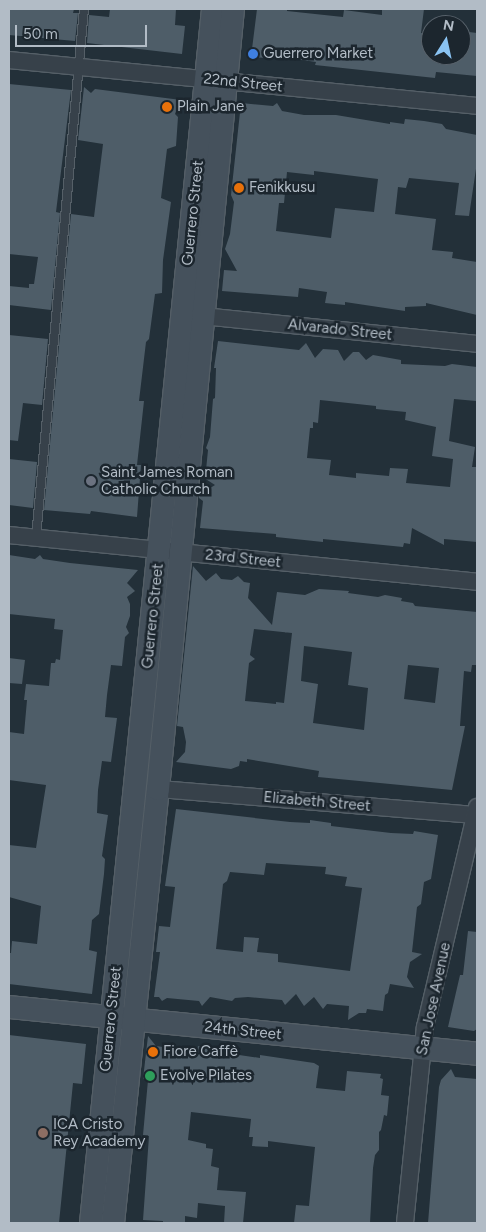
<!DOCTYPE html>
<meta charset="utf-8">
<style>
body{margin:0}
#map{position:relative;width:486px;height:1232px;overflow:hidden;background:#233039;font-family:Figtree,sans-serif}
div>[style]{position:absolute}
.building>*{inset:0;background:#4e5d68}
.roads{filter:drop-shadow(1px 0 #555f67) drop-shadow(-1px 0 #555f67) drop-shadow(0 1px #555f67) drop-shadow(0 -1px #555f67)}
.lane>*{height:8px;margin:-4px;padding:0 4px;transform-origin:4px;border-radius:4px;background:#37414a}
.street>*{height:16px;margin:-8px;padding:0 8px;transform-origin:8px;border-radius:8px;background:#37414a}
.secondary>*{height:22px;margin:-11px;padding:0 11px;transform-origin:11px;border-radius:11px;background:#45515c}
.dots>*{width:14px;height:14px;translate:-50% -50%;box-sizing:border-box;border:2px solid #1c262e;border-radius:50%}
span{translate:-50% -50%;white-space:nowrap;text-align:center;line-height:1.15;-webkit-text-stroke:5px #1c262e;paint-order:stroke}
.poi-label{font-size:15px;color:#b2bcc6}
.left{translate:0 -50%;text-align:left}
.street-label{font-size:15px;color:#b2bcc6}
.frame{position:absolute;inset:0;border:10px solid #b2bcc6;pointer-events:none}
.north{position:absolute;left:421px;top:15px;width:50px;height:50px;box-sizing:border-box;background:#1c262e;border:1px solid #58626b;border-radius:50%;rotate:10deg;font-size:14px;font-weight:700;line-height:20px;text-align:center;color:#b2bcc6}
.north::after{content:'';display:block;margin:auto;width:18px;height:22px;background:#8ac3f2;clip-path:polygon(50% 0,100% 100%,50% 72%,0 100%)}
.scale{position:absolute;left:15px;top:25px;width:132px;height:22px;box-sizing:border-box;border:2px solid #b2bcc6;border-top:0;padding-left:6px;font-size:15px;line-height:18px;white-space:nowrap;color:#b2bcc6;-webkit-text-stroke:4px #1c262e;paint-order:stroke}
</style>
<div id="map">
<div class="building">
<i style="clip-path:polygon(9px 9px,74px 9px,73px 13px,78px 13px,75px 41px,9px 35px)"></i>
<i style="clip-path:polygon(110px 9px,176px 9px,175px 25px,185px 26px,182px 54px,87px 43px,89px 15px,109px 17px)"></i>
<i style="clip-path:polygon(257px 9px,287px 9px,287px 11px,343px 17px,344px 10px,382px 15px,382px 9px,424px 9px,421px 33px,431px 34px,431px 55px,461px 55px,461px 31px,477px 33px,477px 76px,436px 72px,435px 78px,315px 65px,316px 62px,302px 60px,251px 57px)"></i>
<i style="clip-path:polygon(9px 84px,71px 90px,56px 212px,60px 213px,51px 310px,9px 305px,9px 286px,29px 288px,29px 284px,34px 284px,38px 257px,9px 254px)"></i>
<i style="clip-path:polygon(84px 87px,91px 93px,95px 89px,181px 100px,175px 114px,178px 117px,176px 146px,167px 149px,161px 198px,171px 202px,163px 260px,162px 293px,155px 294px,149px 339px,146px 342px,139px 401px,144px 401px,137px 465px,141px 465px,137px 517px,91px 511px,90px 514px,44px 510px,71px 214px,94px 217px,103px 144px,78px 140px)"></i>
<i style="clip-path:polygon(evenodd,241px 103px,273px 106px,277px 103px,282px 111px,304px 115px,336px 115px,390px 124px,390px 122px,404px 124px,405px 119px,424px 121px,442px 124px,446px 129px,477px 135px,477px 162px,469px 216px,455px 215px,459px 183px,409px 178px,406px 188px,398px 187px,395px 214px,436px 219px,432px 250px,453px 252px,452px 258px,477px 262px,477px 315px,426px 303px,426px 306px,405px 307px,405px 311px,345px 302px,345px 305px,325px 303px,327px 292px,299px 288px,298px 297px,222px 291px,224px 270px,237px 271px,225px 249px,230px 234px,234px 202px,231px 195px,241px 103px,314px 171px,378px 179px,374px 212px,335px 208px,331px 238px,276px 231px,279px 203px,284px 203px,287px 172px,314px 175px,314px 171px)"></i>
<i style="clip-path:polygon(9px 335px,48px 339px,42px 405px,23px 403px,18px 441px,9px 440px)"></i>
<i style="clip-path:polygon(evenodd,218px 341px,299px 350px,306px 343px,315px 358px,323px 349px,338px 350px,344px 361px,353px 352px,359px 352px,366px 360px,373px 355px,401px 360px,401px 364px,445px 366px,452px 364px,477px 367px,476px 401px,454px 399px,449px 441px,475px 447px,472px 467px,477px 467px,477px 542px,444px 539px,444px 545px,412px 528px,410px 544px,404px 543px,403px 547px,323px 539px,323px 542px,276px 537px,276px 534px,200px 528px,203px 501px,199px 498px,199px 495px,215px 485px,201px 476px,206px 470px,208px 450px,206px 448px,210px 437px,213px 399px,215px 398px,216px 368px,214px 368px,218px 341px,320px 400px,376px 406px,376px 409px,406px 412px,405px 420px,436px 427px,432px 456px,453px 459px,450px 487px,406px 483px,408px 469px,390px 468px,389px 476px,356px 473px,356px 478px,329px 475px,331px 460px,307px 458px,310px 428px,313px 428px,313px 422px,318px 423px,320px 400px)"></i>
<i style="clip-path:polygon(9px 459px,37px 462px,33px 508px,9px 505px)"></i>
<i style="clip-path:polygon(9px 555px,35px 559px,40px 555px,43px 559px,70px 563px,138px 570px,127px 583px,135px 591px,127px 597px,130px 604px,130px 616px,126px 627px,129px 633px,125px 637px,122px 666px,111px 665px,107px 695px,105px 717px,117px 718px,111px 762px,102px 761px,98px 790px,97px 813px,108px 815px,102px 856px,105px 859px,104px 874px,99px 914px,92px 920px,89px 950px,97px 952px,92px 994px,9px 984px,9px 953px,11px 953px,12px 941px,37px 944px,41px 906px,9px 897px,9px 845px,36px 848px,46px 785px,9px 780px,9px 732px,24px 734px,27px 700px,24px 700px,26px 684px,49px 686px,51px 663px,55px 663px,56px 659px,60px 660px,63px 630px,54px 629px,55px 619px,9px 614px)"></i>
<i style="clip-path:polygon(evenodd,193px 566px,206px 581px,216px 573px,221px 579px,232px 580px,238px 576px,244px 582px,250px 583px,248px 598px,272px 625px,277px 592px,305px 595px,319px 589px,349px 591px,348px 593px,378px 597px,385px 595px,402px 598px,401px 601px,413px 603px,415px 606px,477px 612px,477px 665px,472px 665px,471px 672px,464px 671px,460px 726px,465px 726px,452px 790px,318px 777px,319px 771px,247px 759px,247px 762px,240px 761px,239px 766px,231px 769px,176px 762px,185px 752px,186px 742px,183px 727px,177px 726px,193px 566px,254px 629px,292px 633px,284px 703px,276px 702px,276px 704px,245px 701px,249px 663px,255px 659px,250px 655px,254px 629px,193px 566px,304px 646px,352px 652px,348px 685px,368px 688px,364px 730px,313px 723px,318px 684px,301px 681px,304px 646px,193px 566px,408px 665px,439px 668px,435px 703px,404px 699px,408px 665px)"></i>
<i style="clip-path:polygon(9px 658px,25px 660px,22px 684px,9px 683px)"></i>
<i style="clip-path:polygon(evenodd,176px 809px,290px 822px,310px 823px,310px 820px,331px 823px,331px 826px,391px 833px,413px 834px,414px 831px,438px 835px,431px 879px,424px 882px,421px 904px,417px 907px,412px 952px,422px 954px,410px 962px,407px 977px,414px 988px,390px 984px,388px 993px,385px 995px,383px 1011px,367px 1009px,366px 1013px,359px 1013px,348px 1020px,349px 1006px,327px 1004px,323px 1009px,314px 997px,304px 1006px,296px 994px,285px 1005px,282px 1000px,248px 997px,235px 998px,232px 1001px,210px 997px,202px 1006px,199px 1001px,167px 998px,162px 1001px,159px 997px,154px 997px,160px 952px,156px 952px,159px 926px,170px 927px,175px 887px,165px 886px,176px 809px,266px 863px,326px 867px,325px 874px,347px 877px,345px 886px,362px 888px,350px 971px,278px 962px,278px 954px,257px 952px,259px 938px,244px 937px,243px 952px,216px 949px,223px 884px,227px 881px,230px 872px,264px 875px,266px 863px)"></i>
<i style="clip-path:polygon(468px 931px,477px 932px,477px 1029px,474px 1031px,448px 1027px,460px 975px,463px 975px)"></i>
<i style="clip-path:polygon(9px 1035px,86px 1044px,82px 1084px,73px 1083px,59px 1223px,9px 1223px)"></i>
<i style="clip-path:polygon(148px 1036px,156px 1046px,197px 1052px,198px 1046px,219px 1049px,219px 1052px,260px 1058px,260px 1055px,314px 1063px,319px 1066px,316px 1088px,345px 1091px,347px 1071px,381px 1074px,380px 1078px,383px 1079px,381px 1095px,389px 1096px,387px 1116px,384px 1115px,381px 1130px,379px 1132px,379px 1150px,375px 1155px,373px 1168px,370px 1223px,294px 1223px,296px 1205px,309px 1206px,315px 1147px,268px 1141px,268px 1147px,252px 1146px,253px 1137px,249px 1137px,251px 1119px,191px 1112px,188px 1140px,206px 1144px,206px 1148px,213px 1149px,211px 1166px,219px 1168px,217px 1190px,246px 1192px,243px 1223px,224px 1223px,225px 1206px,198px 1203px,197px 1218px,185px 1216px,185px 1222px,163px 1223px,163px 1221px,143px 1220px,149px 1136px,143px 1135px,148px 1080px,143px 1079px)"></i>
<i style="clip-path:polygon(451px 1069px,455px 1077px,477px 1079px,477px 1223px,428px 1223px,439px 1087px,441px 1080px)"></i>
</div>
<div class="roads">
<div class="lane">
<i style="left:36px;top:538px;width:531px;rotate:-84.82deg"></i>
</div>
<div class="street">
<i style="left:9px;top:60px;width:470px;rotate:5.6deg"></i>
<i style="left:203px;top:316px;width:275px;rotate:5.8deg"></i>
<i style="left:9px;top:535px;width:470px;rotate:5.7deg"></i>
<i style="left:158px;top:789px;width:319px;rotate:4.7deg"></i>
<i style="left:405px;top:1223px;width:197px;rotate:-84.2deg"></i>
<i style="left:425px;top:1027px;width:226px;rotate:-76.7deg"></i>
</div>
<div class="secondary">
<i style="left:9px;top:1007px;width:470px;rotate:5.7deg"></i>
<i style="left:91px;top:1223px;width:1220px;rotate:-84.26deg"></i>
<i style="left:113px;top:1223px;width:436px;rotate:-84.1deg"></i>
<i style="left:158px;top:789px;width:784px;rotate:-84.51deg"></i>
</div>
</div>
<div class="dots">
<i style="left:253px;top:54px;background:#3f7fe0"></i>
<i style="left:167px;top:107px;background:#e8710a"></i>
<i style="left:239px;top:188px;background:#e8710a"></i>
<i style="left:91px;top:481px;background:#6b7280"></i>
<i style="left:153px;top:1052px;background:#e8710a"></i>
<i style="left:150px;top:1076px;background:#2e9e5b"></i>
<i style="left:43px;top:1133px;background:#8d6e63"></i>
</div>
<div class="poi-label">
<span class="left" style="left:263px;top:54px">Guerrero Market</span>
<span class="left" style="left:177px;top:107px">Plain Jane</span>
<span class="left" style="left:249px;top:188px">Fenikkusu</span>
<span class="left" style="left:101px;top:481px">Saint James Roman<br>Catholic Church</span>
<span class="left" style="left:163px;top:1052px">Fiore Caffè</span>
<span class="left" style="left:160px;top:1076px">Evolve Pilates</span>
<span class="left" style="left:53px;top:1133px">ICA Cristo<br>Rey Academy</span>
</div>
<div class="street-label">
<span style="left:243px;top:83px;rotate:6deg">22nd Street</span>
<span style="left:193px;top:213px;rotate:-84deg">Guerrero Street</span>
<span style="left:340px;top:330px;rotate:6deg">Alvarado Street</span>
<span style="left:243px;top:559px;rotate:6deg">23rd Street</span>
<span style="left:153px;top:616px;rotate:-84deg">Guerrero Street</span>
<span style="left:317px;top:802px;rotate:5deg">Elizabeth Street</span>
<span style="left:434px;top:999px;rotate:-78deg">San Jose Avenue</span>
<span style="left:111px;top:1019px;rotate:-84deg">Guerrero Street</span>
<span style="left:243px;top:1031px;rotate:6deg">24th Street</span>
</div>
<div class="frame"></div>
<div class="north">N</div>
<div class="scale">50 m</div>
</div>
